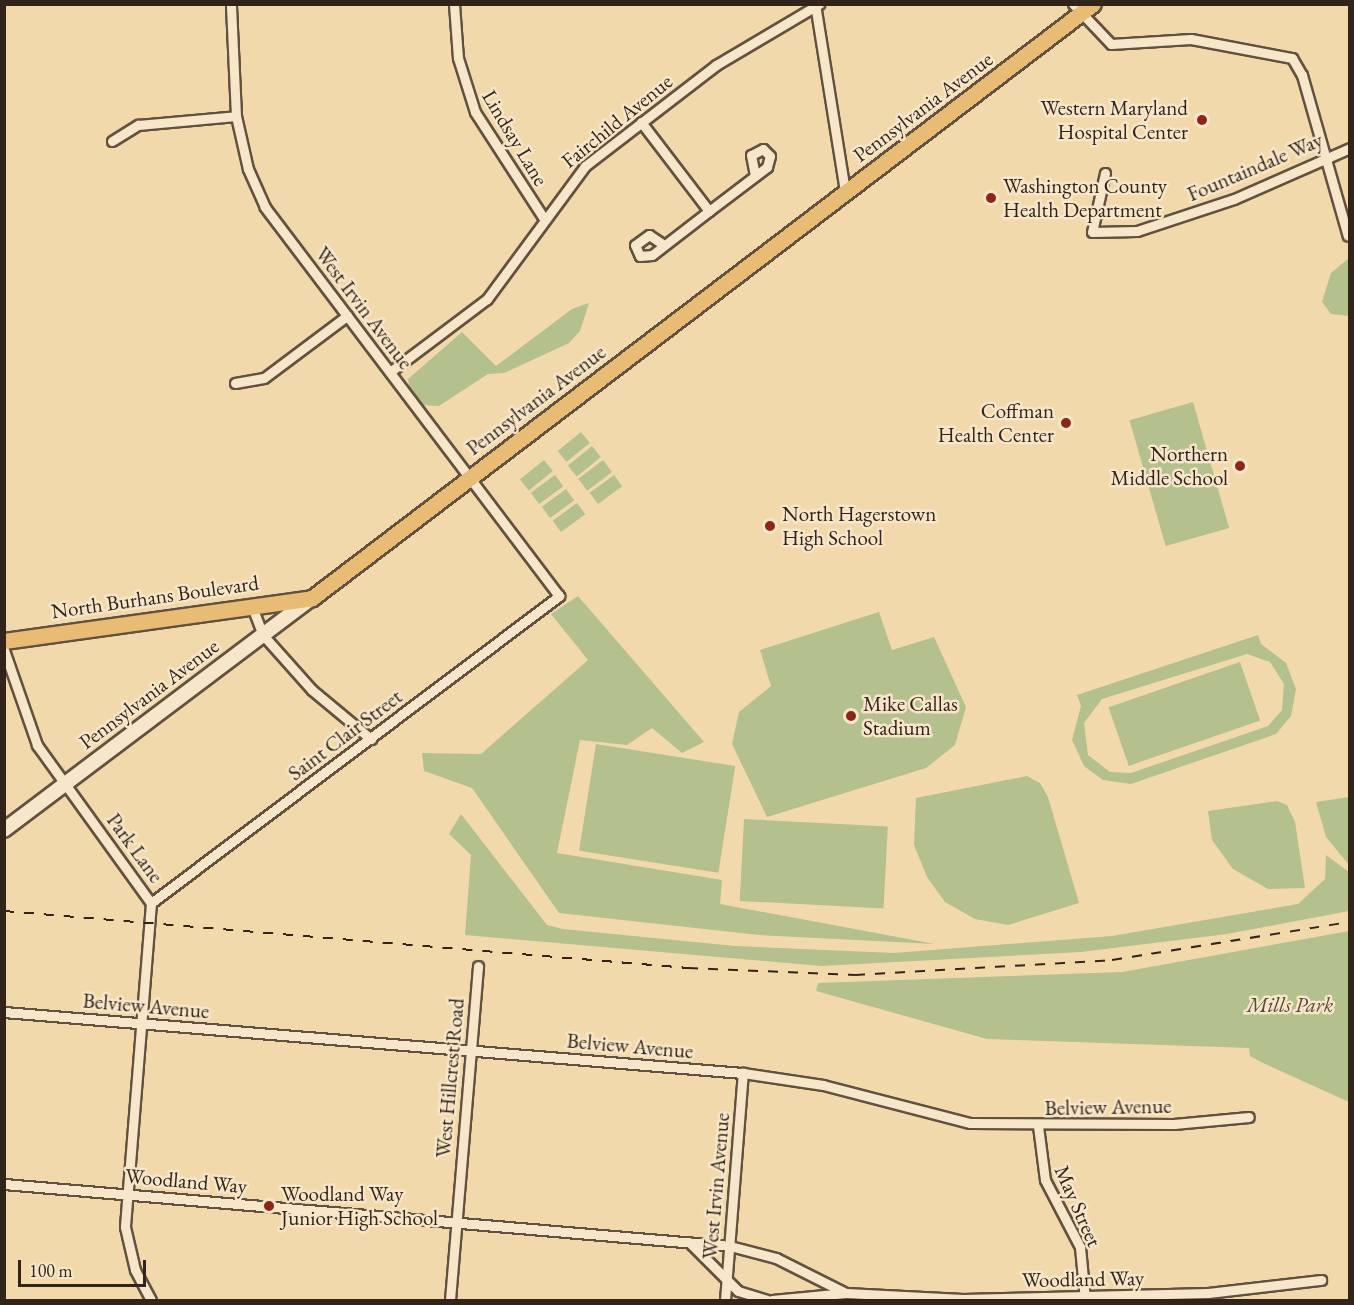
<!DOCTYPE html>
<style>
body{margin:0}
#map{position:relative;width:1354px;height:1305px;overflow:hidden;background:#f2d9ac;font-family:"EB Garamond",serif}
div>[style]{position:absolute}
.green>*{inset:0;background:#b4c08e;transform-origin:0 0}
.roads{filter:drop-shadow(2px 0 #62513e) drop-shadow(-2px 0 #62513e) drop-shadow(0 2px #62513e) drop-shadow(0 -2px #62513e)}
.street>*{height:9px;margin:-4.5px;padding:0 4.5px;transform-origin:4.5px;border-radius:4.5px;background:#f7e6c9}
.secondary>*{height:14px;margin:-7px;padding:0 7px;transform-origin:7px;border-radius:7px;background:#f7e6c9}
.primary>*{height:15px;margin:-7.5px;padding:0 7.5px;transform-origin:7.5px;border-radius:7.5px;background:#e9bc76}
.rail>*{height:2px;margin-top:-1px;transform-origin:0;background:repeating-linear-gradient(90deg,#322419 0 10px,transparent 0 20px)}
.dots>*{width:16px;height:16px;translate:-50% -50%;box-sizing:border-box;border:3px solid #f7e6c9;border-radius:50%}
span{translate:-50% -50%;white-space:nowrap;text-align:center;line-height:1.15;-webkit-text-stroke:5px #f7e6c9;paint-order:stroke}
.street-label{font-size:21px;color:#322419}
.poi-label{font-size:21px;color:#322419}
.right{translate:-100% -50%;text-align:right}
.left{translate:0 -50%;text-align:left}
.park-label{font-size:21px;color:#524b36;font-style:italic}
.frame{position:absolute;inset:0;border:6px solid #322419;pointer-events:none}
.scale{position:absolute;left:18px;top:1260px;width:128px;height:27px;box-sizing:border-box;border:3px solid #322419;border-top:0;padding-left:8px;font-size:18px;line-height:21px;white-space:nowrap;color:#322419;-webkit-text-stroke:4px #f7e6c9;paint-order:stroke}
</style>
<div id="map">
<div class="green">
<i style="clip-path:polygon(1349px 258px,1349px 316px,1331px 314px,1322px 302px,1331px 273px)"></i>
<i style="clip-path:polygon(589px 303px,580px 331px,569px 343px,504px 373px,488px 374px,439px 406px,423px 405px,411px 395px,408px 379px,462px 332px,496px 366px,572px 309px)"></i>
<i style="left:1193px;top:402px;width:131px;height:66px;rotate:74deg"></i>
<i style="left:581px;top:432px;width:14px;height:30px;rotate:51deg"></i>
<i style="left:592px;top:446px;width:14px;height:31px;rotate:51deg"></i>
<i style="left:544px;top:460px;width:14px;height:31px;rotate:51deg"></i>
<i style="left:603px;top:460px;width:15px;height:31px;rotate:53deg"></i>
<i style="left:555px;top:475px;width:14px;height:30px;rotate:54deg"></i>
<i style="left:614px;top:475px;width:14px;height:30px;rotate:54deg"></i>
<i style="left:566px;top:489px;width:14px;height:30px;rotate:54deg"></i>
<i style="left:577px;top:503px;width:14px;height:30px;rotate:54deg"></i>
<i style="clip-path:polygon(578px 596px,704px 742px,682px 753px,652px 728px,627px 745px,580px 740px,557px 853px,722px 880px,720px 904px,935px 944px,759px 935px,559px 913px,472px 788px,424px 771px,422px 753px,481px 754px,588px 660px,551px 614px)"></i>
<i style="clip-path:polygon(879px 612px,892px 650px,934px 637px,966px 707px,955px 745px,926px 768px,767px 817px,732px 744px,739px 712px,771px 686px,760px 650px)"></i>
<i style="clip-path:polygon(evenodd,1258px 635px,1261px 644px,1286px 663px,1296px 689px,1291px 716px,1276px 734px,1131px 784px,1103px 780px,1084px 766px,1072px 740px,1081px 706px,1077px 695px,1258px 635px,1247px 654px,1270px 662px,1284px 684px,1282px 710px,1268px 726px,1131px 773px,1110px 772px,1088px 755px,1084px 723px,1102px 699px,1247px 654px)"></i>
<i style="left:1240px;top:662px;width:62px;height:139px;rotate:71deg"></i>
<i style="left:596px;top:744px;width:141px;height:108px;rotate:9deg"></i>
<i style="clip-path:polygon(1027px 776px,1040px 783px,1048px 797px,1079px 903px,1008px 925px,975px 919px,945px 902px,927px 877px,914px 845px,916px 798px)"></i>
<i style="clip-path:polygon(1349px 797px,1350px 797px,1349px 865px,1326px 837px,1316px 802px)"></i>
<i style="clip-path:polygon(1277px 801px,1287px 805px,1295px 822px,1305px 888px,1268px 889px,1233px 869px,1212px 840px,1208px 811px)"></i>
<i style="clip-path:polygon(461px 814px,547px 925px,563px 929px,735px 946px,894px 953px,1112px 936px,1298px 904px,1325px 879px,1326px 855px,1349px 872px,1349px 911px,1227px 934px,1081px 952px,821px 966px,465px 935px,471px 855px,449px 834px)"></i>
<i style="left:744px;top:819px;width:144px;height:82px;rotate:3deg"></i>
<i style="clip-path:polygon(1349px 931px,1349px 1102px,1263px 1063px,1250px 1056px,1249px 1048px,987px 1039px,816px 991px,818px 983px,1122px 972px)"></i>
</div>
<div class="roads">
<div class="street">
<i style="left:454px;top:4px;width:54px;rotate:85.8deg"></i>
<i style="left:458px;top:58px;width:57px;rotate:72.5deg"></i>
<i style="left:475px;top:112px;width:125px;rotate:57.1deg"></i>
<i style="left:815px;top:4px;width:189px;rotate:80.9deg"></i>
<i style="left:1073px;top:4px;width:55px;rotate:46.5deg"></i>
<i style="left:1111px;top:44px;width:80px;rotate:-3.6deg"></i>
<i style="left:1191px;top:39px;width:103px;rotate:10.7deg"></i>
<i style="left:1292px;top:58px;width:20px;rotate:60deg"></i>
<i style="left:1302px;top:75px;width:167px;rotate:74.1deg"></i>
<i style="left:641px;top:122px;width:112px;rotate:52.6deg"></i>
<i style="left:112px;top:141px;width:31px;rotate:-32deg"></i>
<i style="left:138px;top:125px;width:98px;rotate:-5.2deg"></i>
<i style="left:1105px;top:173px;width:60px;rotate:102.4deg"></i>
<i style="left:1092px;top:232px;width:45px;rotate:-1.3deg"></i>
<i style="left:1137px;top:231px;width:102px;rotate:-18.3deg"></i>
<i style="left:1234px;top:199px;width:127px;rotate:-23.7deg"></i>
<i style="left:664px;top:245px;width:18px;rotate:-146deg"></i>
<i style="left:649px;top:235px;width:17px;rotate:144deg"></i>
<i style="left:635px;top:245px;width:12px;rotate:66deg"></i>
<i style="left:640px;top:256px;width:12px;rotate:-5deg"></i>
<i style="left:652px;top:255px;width:72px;rotate:-37.7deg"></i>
<i style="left:709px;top:211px;width:73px;rotate:-37.2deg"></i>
<i style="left:767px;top:167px;width:11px;rotate:-75deg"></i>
<i style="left:770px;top:156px;width:10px;rotate:-135deg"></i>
<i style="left:763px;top:149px;width:13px;rotate:153deg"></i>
<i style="left:751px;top:155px;width:21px;rotate:79deg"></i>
<i style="left:390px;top:372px;width:121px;rotate:-37deg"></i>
<i style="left:487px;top:299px;width:165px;rotate:-53.6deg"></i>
<i style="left:585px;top:166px;width:165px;rotate:-37.6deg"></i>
<i style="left:716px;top:65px;width:120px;rotate:-30.6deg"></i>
<i style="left:235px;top:383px;width:29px;rotate:-10deg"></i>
<i style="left:264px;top:378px;width:104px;rotate:-36.8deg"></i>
<i style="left:251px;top:604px;width:33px;rotate:69deg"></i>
<i style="left:263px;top:635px;width:74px;rotate:48.3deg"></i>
<i style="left:312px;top:690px;width:77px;rotate:39.7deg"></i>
<i style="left:4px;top:650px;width:101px;rotate:70.8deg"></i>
<i style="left:37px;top:745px;width:195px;rotate:54.2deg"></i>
<i style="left:151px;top:903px;width:325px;rotate:94.6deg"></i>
<i style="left:125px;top:1227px;width:44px;rotate:76.9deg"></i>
<i style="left:135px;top:1270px;width:34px;rotate:62deg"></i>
<i style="left:151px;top:903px;width:511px;rotate:-36.96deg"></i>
<i style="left:559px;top:596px;width:488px;rotate:-127.1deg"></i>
<i style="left:265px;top:207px;width:42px;rotate:-114.1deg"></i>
<i style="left:248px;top:169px;width:54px;rotate:-102.8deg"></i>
<i style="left:236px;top:116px;width:112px;rotate:-92.6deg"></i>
<i style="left:4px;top:1012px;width:742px;rotate:4.72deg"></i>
<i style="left:743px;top:1073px;width:81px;rotate:8.5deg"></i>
<i style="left:823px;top:1085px;width:152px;rotate:14.5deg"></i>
<i style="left:970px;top:1123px;width:204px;rotate:0.3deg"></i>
<i style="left:1174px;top:1124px;width:75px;rotate:-5.3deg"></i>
<i style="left:1038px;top:1126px;width:54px;rotate:82.6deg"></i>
<i style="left:1045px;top:1180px;width:76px;rotate:62.4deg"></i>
<i style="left:1080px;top:1247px;width:53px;rotate:84.6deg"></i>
<i style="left:4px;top:1184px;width:729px;rotate:4.88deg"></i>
<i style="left:730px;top:1246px;width:48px;rotate:14.6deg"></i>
<i style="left:776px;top:1258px;width:78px;rotate:26.6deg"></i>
<i style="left:689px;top:1242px;width:69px;rotate:45deg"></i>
<i style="left:738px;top:1291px;width:30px;rotate:17deg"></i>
<i style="left:450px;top:1300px;width:335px;rotate:-85.2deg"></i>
<i style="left:725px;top:1300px;width:228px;rotate:-85.5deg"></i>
<i style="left:772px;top:1300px;width:74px;rotate:-5.4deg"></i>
<i style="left:846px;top:1293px;width:117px;rotate:2.9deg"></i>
<i style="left:963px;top:1299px;width:245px;rotate:-1.4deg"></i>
<i style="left:1208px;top:1293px;width:114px;rotate:-6.6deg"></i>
</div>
<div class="secondary">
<i style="left:4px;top:830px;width:386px;rotate:-37deg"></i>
</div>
<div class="primary">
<i style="left:4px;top:641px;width:311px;rotate:-7.9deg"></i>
<i style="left:312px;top:598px;width:981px;rotate:-37.26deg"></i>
</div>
</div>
<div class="rail">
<i style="left:4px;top:911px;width:686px;rotate:4.76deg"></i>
<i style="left:688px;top:968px;width:167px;rotate:2.4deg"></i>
<i style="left:855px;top:975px;width:257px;rotate:-3.3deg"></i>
<i style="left:1112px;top:960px;width:241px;rotate:-9.1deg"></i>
</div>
<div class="dots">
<i style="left:1202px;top:120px;background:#8f2418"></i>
<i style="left:991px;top:198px;background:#8f2418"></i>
<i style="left:1066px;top:423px;background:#8f2418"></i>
<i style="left:1240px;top:466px;background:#8f2418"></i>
<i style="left:770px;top:526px;background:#8f2418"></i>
<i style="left:851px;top:716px;background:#8f2418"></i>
<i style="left:269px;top:1206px;background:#8f2418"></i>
</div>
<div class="street-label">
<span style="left:923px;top:107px;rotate:-37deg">Pennsylvania Avenue</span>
<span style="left:617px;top:121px;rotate:-39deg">Fairchild Avenue</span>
<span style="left:515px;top:138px;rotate:59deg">Lindsay Lane</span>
<span style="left:1255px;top:167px;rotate:-23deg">Fountaindale Way</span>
<span style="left:364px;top:308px;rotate:53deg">West Irvin Avenue</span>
<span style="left:536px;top:400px;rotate:-37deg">Pennsylvania Avenue</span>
<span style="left:155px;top:597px;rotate:-8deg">North Burhans Boulevard</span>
<span style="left:149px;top:694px;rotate:-37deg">Pennsylvania Avenue</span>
<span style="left:345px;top:735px;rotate:-37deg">Saint Clair Street</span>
<span style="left:135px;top:848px;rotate:54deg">Park Lane</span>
<span style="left:146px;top:1006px;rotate:5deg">Belview Avenue</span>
<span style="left:630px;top:1046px;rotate:5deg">Belview Avenue</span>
<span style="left:450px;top:1078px;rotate:-85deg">West Hillcrest Road</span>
<span style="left:1108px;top:1107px;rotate:-1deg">Belview Avenue</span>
<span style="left:186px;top:1181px;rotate:5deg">Woodland Way</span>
<span style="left:716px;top:1186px;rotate:-85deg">West Irvin Avenue</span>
<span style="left:1078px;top:1206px;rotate:66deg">May Street</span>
<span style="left:1083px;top:1279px;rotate:-1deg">Woodland Way</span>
</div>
<div class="poi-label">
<span class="right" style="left:1188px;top:120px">Western Maryland<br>Hospital Center</span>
<span class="left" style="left:1003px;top:198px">Washington County<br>Health Department</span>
<span class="right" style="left:1054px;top:423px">Coffman<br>Health Center</span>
<span class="right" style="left:1228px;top:466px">Northern<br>Middle School</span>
<span class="left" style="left:782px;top:526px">North Hagerstown<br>High School</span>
<span class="left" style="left:863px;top:716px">Mike Callas<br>Stadium</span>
<span class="left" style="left:281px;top:1206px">Woodland Way<br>Junior High School</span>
</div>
<div class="park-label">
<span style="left:1290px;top:1005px">Mills Park</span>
</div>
<div class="frame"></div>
<div class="scale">100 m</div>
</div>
